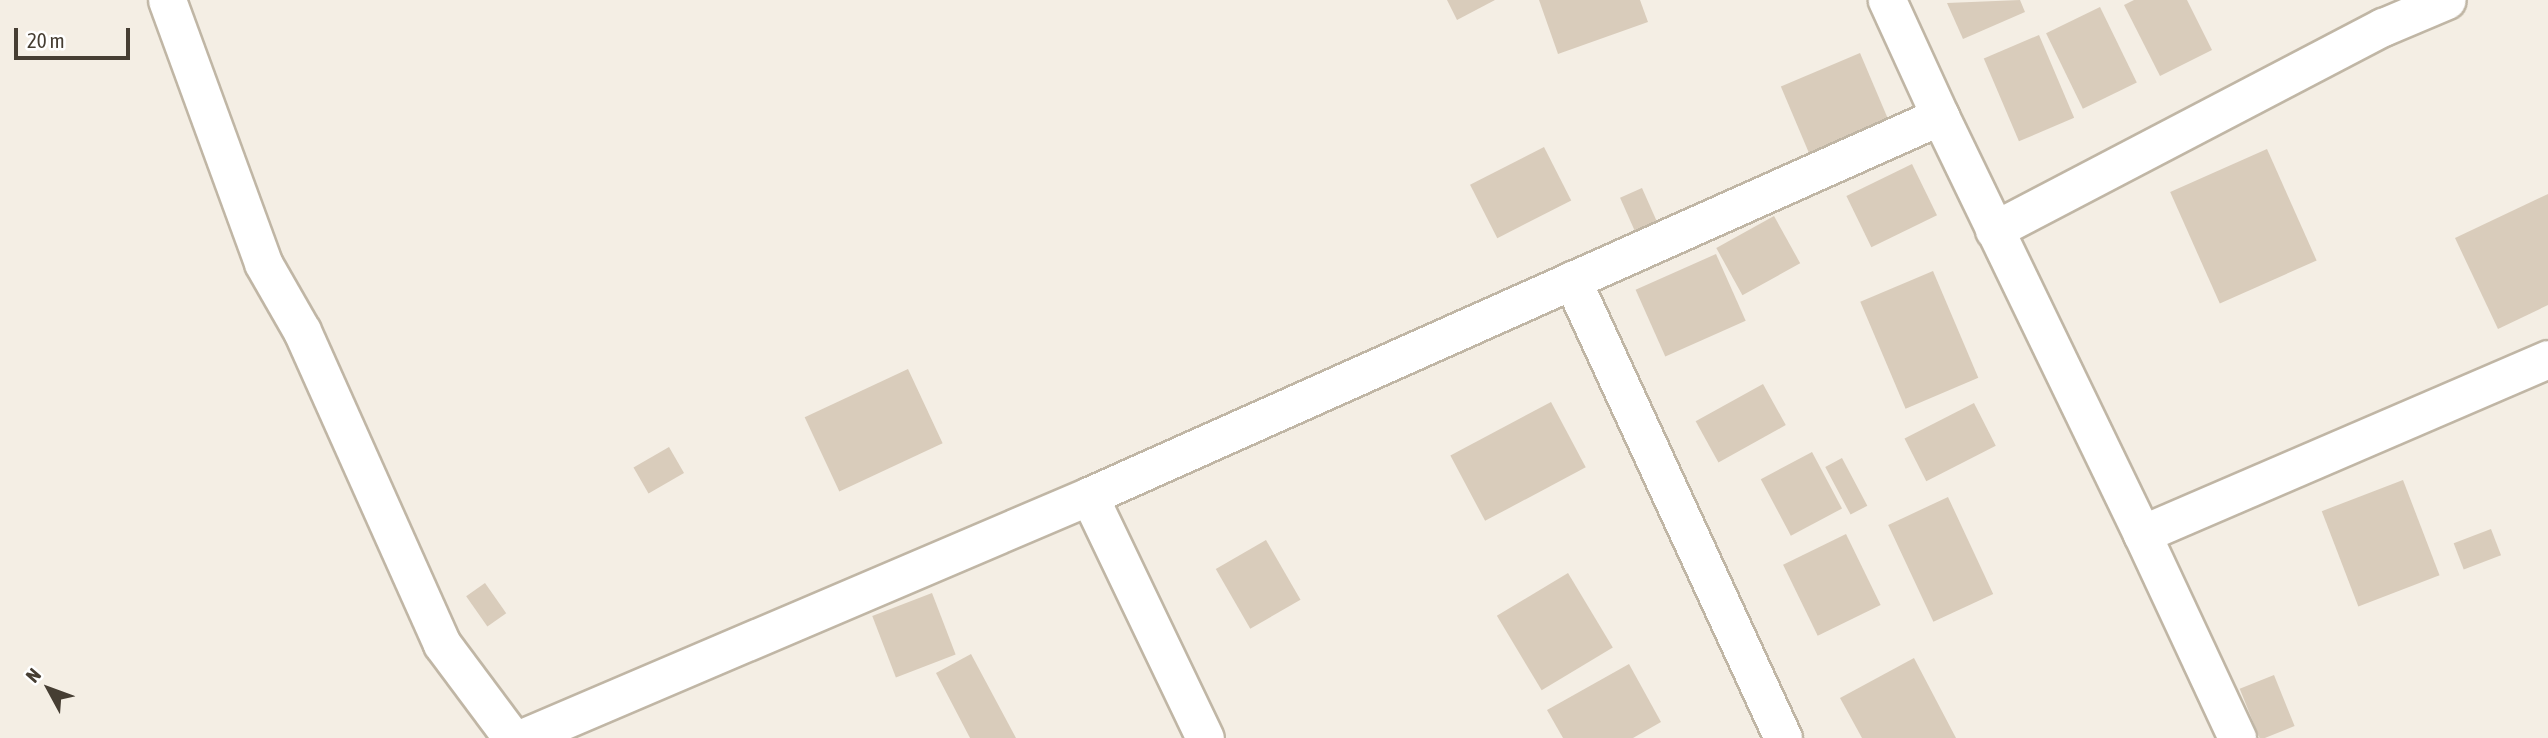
<!DOCTYPE html>
<style>
body{margin:0}
#map{position:relative;width:2548px;height:738px;overflow:hidden;background:#f4eee4;font-family:"Asap Condensed",sans-serif}
div>[style]{position:absolute}
.building>*{inset:0;background:#d9ccbb;transform-origin:0 0}
.roads{filter:drop-shadow(2px 0 #c0b6a5) drop-shadow(-2px 0 #c0b6a5) drop-shadow(0 2px #c0b6a5) drop-shadow(0 -2px #c0b6a5)}
.minor>*{height:37px;margin:-18.5px;padding:0 18.5px;transform-origin:18.5px;border-radius:18.5px;background:#fff}
span{translate:-50% -50%;white-space:nowrap;text-align:center;line-height:1.15;-webkit-text-stroke:5px #fff;paint-order:stroke}
.north{position:absolute;left:14px;top:654px;width:70px;height:70px;-webkit-text-stroke:5px #fff;paint-order:stroke;rotate:311deg;font-size:19px;font-weight:700;line-height:28px;text-align:center;color:#463e33}
.north::after{content:'';display:block;margin:auto;width:24px;height:32px;background:#463e33;clip-path:polygon(50% 0,100% 100%,50% 72%,0 100%)}
.scale{position:absolute;left:14px;top:28px;width:116px;height:32px;box-sizing:border-box;border:4px solid #463e33;border-top:0;padding-left:9px;font-size:21px;line-height:24px;white-space:nowrap;color:#463e33;-webkit-text-stroke:5px #fff;paint-order:stroke}
</style>
<div id="map">
<div class="building">
<i style="clip-path:polygon(1447px 0,1495px 0,1457px 20px)"></i>
<i style="clip-path:polygon(1539px 0,1640px 0,1648px 22px,1558px 54px)"></i>
<i style="clip-path:polygon(2020px 0,2025px 12px,1963px 39px,1947px 3px)"></i>
<i style="clip-path:polygon(2134px 0,2187px 0,2212px 50px,2160px 76px,2124px 5px)"></i>
<i style="left:2100px;top:7px;width:84px;height:60px;rotate:64deg"></i>
<i style="left:2039px;top:35px;width:90px;height:60px;rotate:67deg"></i>
<i style="left:1860px;top:53px;width:75px;height:86px;rotate:67deg"></i>
<i style="left:1544px;top:147px;width:60px;height:83px;rotate:63deg"></i>
<i style="left:2267px;top:149px;width:122px;height:106px;rotate:66deg"></i>
<i style="left:1912px;top:164px;width:57px;height:73px;rotate:64deg"></i>
<i style="left:1642px;top:188px;width:39px;height:24px;rotate:66deg"></i>
<i style="clip-path:polygon(2548px 194px,2548px 305px,2498px 329px,2455px 238px)"></i>
<i style="left:1774px;top:216px;width:54px;height:66px;rotate:61deg"></i>
<i style="left:1716px;top:254px;width:73px;height:88px;rotate:66deg"></i>
<i style="left:1933px;top:271px;width:116px;height:79px;rotate:67deg"></i>
<i style="left:908px;top:369px;width:82px;height:114px;rotate:65deg"></i>
<i style="left:1763px;top:384px;width:47px;height:77px;rotate:61deg"></i>
<i style="left:1551px;top:402px;width:74px;height:114px;rotate:62deg"></i>
<i style="left:1974px;top:403px;width:48px;height:78px;rotate:63deg"></i>
<i style="left:669px;top:447px;width:30px;height:41px;rotate:60deg"></i>
<i style="left:1812px;top:452px;width:64px;height:58px;rotate:62deg"></i>
<i style="left:1842px;top:458px;width:54px;height:19px;rotate:62deg"></i>
<i style="left:2403px;top:480px;width:102px;height:87px;rotate:69deg"></i>
<i style="left:1948px;top:497px;width:107px;height:66px;rotate:65deg"></i>
<i style="left:2491px;top:529px;width:28px;height:40px;rotate:69deg"></i>
<i style="left:1846px;top:534px;width:79px;height:70px;rotate:64deg"></i>
<i style="left:1266px;top:540px;width:69px;height:58px;rotate:60deg"></i>
<i style="left:1568px;top:573px;width:87px;height:83px;rotate:59deg"></i>
<i style="left:485px;top:583px;width:37px;height:23px;rotate:55deg"></i>
<i style="left:932px;top:593px;width:66px;height:64px;rotate:69deg"></i>
<i style="clip-path:polygon(971px 654px,1016px 738px,970px 738px,936px 673px)"></i>
<i style="clip-path:polygon(1914px 658px,1956px 738px,1862px 738px,1840px 698px)"></i>
<i style="clip-path:polygon(1629px 664px,1661px 722px,1633px 738px,1563px 738px,1547px 710px)"></i>
<i style="left:2274px;top:675px;width:55px;height:37px;rotate:68deg"></i>
</div>
<div class="roads">
<div class="minor">
<i style="left:167px;top:0;width:280px;rotate:69.9deg"></i>
<i style="left:263px;top:263px;width:78px;rotate:60.2deg"></i>
<i style="left:302px;top:331px;width:343px;rotate:65.9deg"></i>
<i style="left:442px;top:644px;width:117px;rotate:53.3deg"></i>
<i style="left:1940px;top:116px;width:464px;rotate:64.2deg"></i>
<i style="left:2142px;top:534px;width:442px;rotate:-23.3deg"></i>
<i style="left:1994px;top:230px;width:439px;rotate:-27.6deg"></i>
<i style="left:2383px;top:27px;width:69px;rotate:-22.9deg"></i>
<i style="left:1572px;top:280px;width:504px;rotate:65.26deg"></i>
<i style="left:1089px;top:496px;width:268px;rotate:64.4deg"></i>
<i style="left:2142px;top:534px;width:225px;rotate:65deg"></i>
<i style="left:522px;top:738px;width:616px;rotate:-23.11deg"></i>
<i style="left:1089px;top:496px;width:932px;rotate:-24.06deg"></i>
<i style="left:1940px;top:116px;width:128px;rotate:-114.6deg"></i>
</div>
</div>
<div class="north">N</div>
<div class="scale">20 m</div>
</div>
